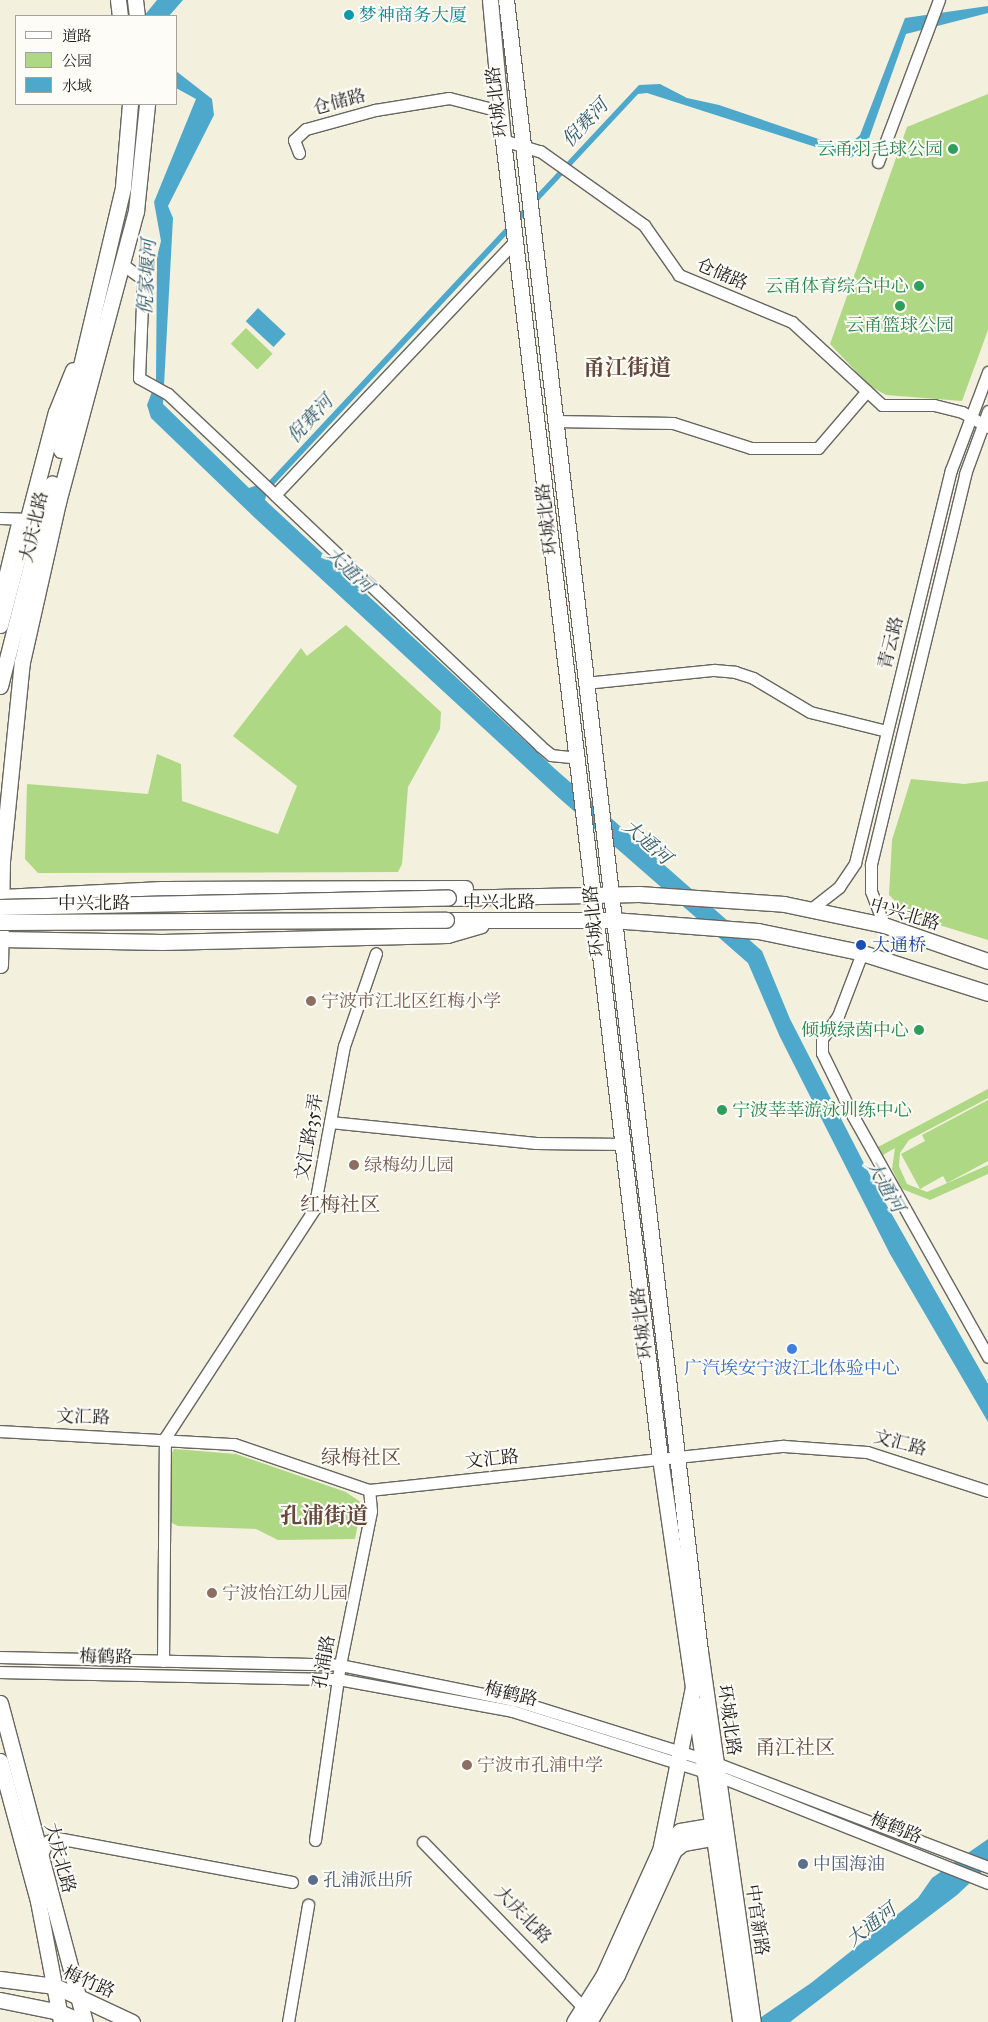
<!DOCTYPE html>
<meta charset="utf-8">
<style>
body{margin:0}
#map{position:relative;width:988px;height:2022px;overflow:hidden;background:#f3f0dd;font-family:"IM FELL Great Primer","Noto Serif SC",serif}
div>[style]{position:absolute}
.green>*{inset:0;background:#aed883;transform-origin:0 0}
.water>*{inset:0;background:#4ea8cb;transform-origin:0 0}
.roads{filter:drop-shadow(1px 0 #676660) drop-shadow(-1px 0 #676660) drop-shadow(0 1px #676660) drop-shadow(0 -1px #676660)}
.minor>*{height:11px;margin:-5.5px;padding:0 5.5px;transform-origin:5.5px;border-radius:5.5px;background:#fff}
.major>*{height:15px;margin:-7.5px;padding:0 7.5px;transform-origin:7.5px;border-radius:7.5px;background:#fff}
.bridges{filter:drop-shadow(1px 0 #676660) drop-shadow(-1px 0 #676660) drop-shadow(0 1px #676660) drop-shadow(0 -1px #676660)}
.major-bridge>*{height:15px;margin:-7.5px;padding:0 7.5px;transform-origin:7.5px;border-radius:7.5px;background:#fff}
.dots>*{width:14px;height:14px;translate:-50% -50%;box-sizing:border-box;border:2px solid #fdfcf7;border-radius:50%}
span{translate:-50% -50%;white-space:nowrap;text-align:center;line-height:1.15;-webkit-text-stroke:4px #fdfcf7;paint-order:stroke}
.culture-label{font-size:18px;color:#0d838f}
.left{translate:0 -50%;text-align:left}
.street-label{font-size:18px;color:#1c1c1c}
.leisure-label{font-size:18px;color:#27864d}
.right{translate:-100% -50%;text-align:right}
.transit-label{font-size:18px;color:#164399}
.education-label{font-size:18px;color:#785e54}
.shop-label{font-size:18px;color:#366cbe}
.service-label{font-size:18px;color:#4e5e75}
.water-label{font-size:19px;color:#325b6b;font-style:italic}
.quarter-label{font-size:20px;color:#64483c}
.district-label{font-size:22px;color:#64483c;font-weight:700}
.legend{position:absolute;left:15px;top:15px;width:162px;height:90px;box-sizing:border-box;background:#fdfcf7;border:1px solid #a3a29f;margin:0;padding:6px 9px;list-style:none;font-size:15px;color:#1c1c1c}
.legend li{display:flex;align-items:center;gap:10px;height:25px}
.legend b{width:25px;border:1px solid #a3a29f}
</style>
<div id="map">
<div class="green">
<i style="clip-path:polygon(988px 94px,988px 330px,962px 401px,886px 395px,870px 386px,830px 344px,907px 127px)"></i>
<i style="left:246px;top:328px;width:37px;height:22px;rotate:44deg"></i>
<i style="clip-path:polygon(346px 625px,441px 712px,440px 729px,408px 787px,402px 864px,398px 872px,38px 873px,25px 859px,27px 784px,148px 794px,157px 754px,181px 764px,182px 801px,278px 834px,297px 786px,233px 736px,301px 648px,307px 656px)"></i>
<i style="clip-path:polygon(911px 779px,964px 784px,988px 781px,988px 940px,910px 916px,889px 895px,892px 840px)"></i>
<i style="clip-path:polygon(988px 1089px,988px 1098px,909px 1140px,900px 1153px,899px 1166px,907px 1184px,927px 1192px,988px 1165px,988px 1174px,930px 1200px,902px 1189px,892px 1169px,895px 1148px,883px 1155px,878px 1147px)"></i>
<i style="clip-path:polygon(988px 1100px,988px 1161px,947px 1183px,943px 1176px,920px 1189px,901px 1154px,925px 1141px,922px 1135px)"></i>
<i style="clip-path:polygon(174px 1449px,236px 1454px,346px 1492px,362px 1503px,355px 1539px,278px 1540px,256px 1529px,178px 1526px,170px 1522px,169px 1458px)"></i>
</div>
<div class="water">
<i style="clip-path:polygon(157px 0,183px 0,169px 16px,144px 16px)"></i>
<i style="clip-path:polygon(988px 6px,988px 13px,906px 34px,868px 141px,863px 151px,850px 158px,647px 93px,638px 94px,267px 492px,265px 500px,554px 768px,762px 951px,790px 1019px,873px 1181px,988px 1384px,988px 1422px,890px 1254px,780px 1037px,748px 963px,559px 798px,255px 518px,151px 418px,147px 405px,156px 381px,157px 257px,161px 241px,154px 202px,196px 99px,176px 88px,176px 71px,212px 99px,214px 115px,168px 206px,173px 218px,163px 404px,249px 488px,269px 481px,639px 85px,660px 84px,687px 98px,719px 105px,845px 148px,860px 135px,905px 18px)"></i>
<i style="left:258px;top:308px;width:38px;height:18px;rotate:43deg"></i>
<i style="clip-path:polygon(988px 1839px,988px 1866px,957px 1895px,790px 2022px,754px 2022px,811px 1983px,918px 1898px,932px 1878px)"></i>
</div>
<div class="roads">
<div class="minor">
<i style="left:503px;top:140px;width:39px;rotate:17deg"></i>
<i style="left:540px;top:151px;width:128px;rotate:35.4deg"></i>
<i style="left:644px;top:225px;width:61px;rotate:55deg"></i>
<i style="left:679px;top:275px;width:122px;rotate:22.6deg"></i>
<i style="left:792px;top:322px;width:122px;rotate:42.7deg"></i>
<i style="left:882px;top:405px;width:52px"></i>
<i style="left:934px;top:405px;width:29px;rotate:14deg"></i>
<i style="left:962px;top:412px;width:30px;rotate:30deg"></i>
<i style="left:299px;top:153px;width:14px;rotate:-111deg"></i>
<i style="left:294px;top:140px;width:16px;rotate:-43deg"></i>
<i style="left:306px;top:129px;width:72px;rotate:-15.4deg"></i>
<i style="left:375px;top:110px;width:75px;rotate:-9.2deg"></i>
<i style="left:449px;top:98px;width:53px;rotate:14.3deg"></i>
<i style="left:878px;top:162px;width:173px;rotate:-69.4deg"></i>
<i style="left:515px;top:241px;width:349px;rotate:133.4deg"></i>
<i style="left:275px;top:495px;width:365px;rotate:43.4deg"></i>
<i style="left:540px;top:746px;width:14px;rotate:39deg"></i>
<i style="left:551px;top:755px;width:27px;rotate:6deg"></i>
<i style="left:122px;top:264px;width:26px;rotate:36deg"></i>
<i style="left:143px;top:279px;width:99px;rotate:92.3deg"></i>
<i style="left:139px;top:378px;width:33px;rotate:29deg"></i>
<i style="left:168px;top:394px;width:147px;rotate:43.3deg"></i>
<i style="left:554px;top:421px;width:119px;rotate:1deg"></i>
<i style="left:673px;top:423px;width:82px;rotate:17.8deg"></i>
<i style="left:751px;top:448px;width:67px"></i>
<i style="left:818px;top:448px;width:74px;rotate:-49.4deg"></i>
<i style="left:0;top:518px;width:23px;rotate:2deg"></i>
<i style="left:0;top:593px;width:76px;rotate:-76.3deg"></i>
<i style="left:585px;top:683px;width:130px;rotate:-5.8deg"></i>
<i style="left:714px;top:670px;width:21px;rotate:5deg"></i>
<i style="left:735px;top:672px;width:19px;rotate:18deg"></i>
<i style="left:753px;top:678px;width:66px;rotate:30.8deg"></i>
<i style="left:810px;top:712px;width:79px;rotate:13.9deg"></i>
<i style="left:811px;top:909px;width:36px;rotate:-38deg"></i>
<i style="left:839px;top:887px;width:29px;rotate:-56deg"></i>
<i style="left:855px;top:863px;width:405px;rotate:-76.3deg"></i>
<i style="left:951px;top:470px;width:105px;rotate:-69.3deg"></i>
<i style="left:884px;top:925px;width:36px;rotate:-111deg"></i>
<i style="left:871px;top:891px;width:27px;rotate:-90deg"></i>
<i style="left:871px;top:864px;width:401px;rotate:-76.4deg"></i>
<i style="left:965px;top:474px;width:67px;rotate:-69.9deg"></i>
<i style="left:862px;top:953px;width:67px;rotate:110.9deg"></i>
<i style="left:838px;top:1016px;width:28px;rotate:125deg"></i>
<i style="left:822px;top:1039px;width:14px;rotate:90deg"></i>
<i style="left:822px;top:1053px;width:70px;rotate:63.8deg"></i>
<i style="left:853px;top:1116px;width:276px;rotate:60.7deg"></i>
<i style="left:330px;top:1122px;width:207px;rotate:5.8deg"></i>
<i style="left:536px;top:1143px;width:89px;rotate:0.6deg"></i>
<i style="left:0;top:1431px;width:234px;rotate:3.2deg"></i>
<i style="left:234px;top:1444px;width:143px;rotate:18.8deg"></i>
<i style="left:369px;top:1490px;width:417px;rotate:-6.1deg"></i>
<i style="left:784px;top:1446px;width:83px;rotate:4.1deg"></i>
<i style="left:867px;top:1452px;width:127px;rotate:17.9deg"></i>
<i style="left:0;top:1657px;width:340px;rotate:1.3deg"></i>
<i style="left:340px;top:1665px;width:177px;rotate:11.4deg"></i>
<i style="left:514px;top:1700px;width:212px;rotate:17.3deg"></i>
<i style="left:716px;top:1763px;width:291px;rotate:20.9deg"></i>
<i style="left:163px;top:1661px;width:223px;rotate:-89.5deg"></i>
<i style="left:165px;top:1438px;width:273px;rotate:-56.9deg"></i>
<i style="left:314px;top:1209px;width:166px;rotate:-79.6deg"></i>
<i style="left:344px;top:1046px;width:98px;rotate:-71deg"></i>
<i style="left:0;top:1672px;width:338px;rotate:1.2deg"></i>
<i style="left:338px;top:1679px;width:177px;rotate:10.4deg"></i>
<i style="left:512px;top:1711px;width:216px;rotate:17.5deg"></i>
<i style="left:718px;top:1776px;width:290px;rotate:21.6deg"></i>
<i style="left:315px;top:1840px;width:177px;rotate:-81.9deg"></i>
<i style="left:340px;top:1665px;width:157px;rotate:-78.6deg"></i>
<i style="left:371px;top:1511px;width:21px;rotate:-95deg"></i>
<i style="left:423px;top:1842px;width:237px;rotate:45.9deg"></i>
<i style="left:40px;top:1859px;width:20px;rotate:-66deg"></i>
<i style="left:48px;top:1841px;width:9px;rotate:-18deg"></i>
<i style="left:57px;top:1838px;width:239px;rotate:10.6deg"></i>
<i style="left:288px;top:2022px;width:119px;rotate:-80.3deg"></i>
</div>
<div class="major">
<i style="left:118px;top:0;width:16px;rotate:83deg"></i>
<i style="left:135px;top:0;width:16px;rotate:83deg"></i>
<i style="left:490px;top:0;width:141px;rotate:84.7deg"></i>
<i style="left:503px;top:140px;width:1327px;rotate:83.21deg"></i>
<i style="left:660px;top:1458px;width:231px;rotate:81.8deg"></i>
<i style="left:693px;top:1687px;width:166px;rotate:101.4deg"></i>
<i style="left:660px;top:1850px;width:138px;rotate:114.3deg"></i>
<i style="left:603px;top:1976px;width:54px;rotate:122.2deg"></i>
<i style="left:506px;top:0;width:1662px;rotate:83.3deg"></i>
<i style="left:700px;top:1651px;width:375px;rotate:81.9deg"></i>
<i style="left:61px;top:450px;width:270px;rotate:-76.7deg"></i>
<i style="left:123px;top:187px;width:83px;rotate:-85.2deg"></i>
<i style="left:0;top:625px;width:220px;rotate:-75.3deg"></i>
<i style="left:56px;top:412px;width:45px;rotate:-68deg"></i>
<i style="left:0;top:686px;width:209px;rotate:-75.6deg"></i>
<i style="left:2px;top:897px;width:160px;rotate:-2.9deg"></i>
<i style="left:162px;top:889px;width:303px;rotate:-0.2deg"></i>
<i style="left:448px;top:898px;width:191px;rotate:-1.2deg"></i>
<i style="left:639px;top:894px;width:145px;rotate:3.9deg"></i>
<i style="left:784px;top:904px;width:102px;rotate:11.9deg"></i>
<i style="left:884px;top:925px;width:110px;rotate:19.1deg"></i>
<i style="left:446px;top:920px;width:166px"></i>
<i style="left:612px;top:920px;width:146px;rotate:4.3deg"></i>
<i style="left:758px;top:931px;width:103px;rotate:11.7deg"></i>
<i style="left:859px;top:952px;width:135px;rotate:17.6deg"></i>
<i style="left:1px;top:939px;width:161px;rotate:1.1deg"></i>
<i style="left:162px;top:942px;width:285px;rotate:-1.4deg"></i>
<i style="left:447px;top:935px;width:35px;rotate:-16deg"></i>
<i style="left:0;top:965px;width:104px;rotate:-88.9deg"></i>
<i style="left:2px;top:861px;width:200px;rotate:-84.3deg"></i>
<i style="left:22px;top:662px;width:164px;rotate:-77.3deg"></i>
<i style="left:58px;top:502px;width:301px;rotate:-75deg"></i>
<i style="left:136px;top:211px;width:108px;rotate:-84.1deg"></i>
<i style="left:0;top:1703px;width:330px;rotate:75.1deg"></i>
<i style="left:695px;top:1704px;width:321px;rotate:81.9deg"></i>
<i style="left:0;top:1761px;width:145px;rotate:74.8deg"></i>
<i style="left:38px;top:1901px;width:123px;rotate:79.2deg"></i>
<i style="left:661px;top:1848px;width:25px;rotate:-42deg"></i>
<i style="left:680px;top:1831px;width:42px;rotate:-9.7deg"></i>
<i style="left:0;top:1979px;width:55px;rotate:7.3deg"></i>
<i style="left:55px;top:1986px;width:85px;rotate:25.1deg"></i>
<i style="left:0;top:2000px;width:60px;rotate:11.5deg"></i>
<i style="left:59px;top:2012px;width:25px;rotate:23deg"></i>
<i style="left:589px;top:2022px;width:55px;rotate:-59.2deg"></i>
<i style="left:617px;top:1975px;width:137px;rotate:-65.5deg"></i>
<i style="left:674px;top:1850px;width:11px;rotate:-38deg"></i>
<i style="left:683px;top:1843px;width:40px;rotate:-10deg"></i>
</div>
</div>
<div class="bridges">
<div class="major-bridge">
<i style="left:0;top:907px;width:448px;rotate:-1.2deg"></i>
<i style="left:0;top:922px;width:446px;rotate:-0.3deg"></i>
</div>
</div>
<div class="dots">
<i style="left:349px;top:15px;background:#0f9aa8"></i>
<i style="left:953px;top:149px;background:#2e9e5b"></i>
<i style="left:919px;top:286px;background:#2e9e5b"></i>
<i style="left:900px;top:306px;background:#2e9e5b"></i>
<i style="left:861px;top:945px;background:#1a4fb4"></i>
<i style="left:311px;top:1001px;background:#8d6e63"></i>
<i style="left:919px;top:1030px;background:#2e9e5b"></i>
<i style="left:722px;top:1110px;background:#2e9e5b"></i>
<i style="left:354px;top:1165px;background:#8d6e63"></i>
<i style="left:792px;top:1349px;background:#3f7fe0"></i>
<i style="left:212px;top:1593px;background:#8d6e63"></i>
<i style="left:467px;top:1765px;background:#8d6e63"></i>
<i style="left:803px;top:1864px;background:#5c6f8a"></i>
<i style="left:313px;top:1880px;background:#5c6f8a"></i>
</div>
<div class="culture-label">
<span class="left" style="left:359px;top:15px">梦神商务大厦</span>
</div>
<div class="street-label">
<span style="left:339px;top:102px;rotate:-15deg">仓储路</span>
<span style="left:497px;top:102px;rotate:-97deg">环城北路</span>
<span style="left:722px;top:274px;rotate:23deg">仓储路</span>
<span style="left:547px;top:519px;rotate:-97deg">环城北路</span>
<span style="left:34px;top:527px;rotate:-77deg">大庆北路</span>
<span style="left:891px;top:643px;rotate:-76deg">青云路</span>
<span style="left:499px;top:902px">中兴北路</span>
<span style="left:94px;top:903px">中兴北路</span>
<span style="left:905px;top:914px;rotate:17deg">中兴北路</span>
<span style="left:594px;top:921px;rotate:-96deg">环城北路</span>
<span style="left:309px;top:1137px;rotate:-80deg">文汇路35弄</span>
<span style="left:642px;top:1323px;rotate:-97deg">环城北路</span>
<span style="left:83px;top:1417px;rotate:2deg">文汇路</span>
<span style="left:900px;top:1443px;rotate:15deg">文汇路</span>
<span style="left:492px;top:1459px;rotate:-6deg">文汇路</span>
<span style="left:106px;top:1657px;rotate:1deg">梅鹤路</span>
<span style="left:324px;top:1662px;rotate:-80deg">孔浦路</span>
<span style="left:511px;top:1694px;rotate:13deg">梅鹤路</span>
<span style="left:729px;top:1720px;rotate:82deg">环城北路</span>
<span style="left:896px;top:1828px;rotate:22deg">梅鹤路</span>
<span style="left:60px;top:1858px;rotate:75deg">大庆北路</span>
<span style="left:523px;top:1915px;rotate:46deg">大庆北路</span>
<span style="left:757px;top:1920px;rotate:82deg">中官新路</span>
<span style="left:89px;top:1982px;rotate:23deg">梅竹路</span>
</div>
<div class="leisure-label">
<span class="right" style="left:943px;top:149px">云甬羽毛球公园</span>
<span class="right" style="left:909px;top:286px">云甬体育综合中心</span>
<span style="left:900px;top:325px">云甬篮球公园</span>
<span class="right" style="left:909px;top:1030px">倾城绿茵中心</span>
<span class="left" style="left:732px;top:1110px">宁波莘莘游泳训练中心</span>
</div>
<div class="transit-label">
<span class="left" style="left:872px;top:945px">大通桥</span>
</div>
<div class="education-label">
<span class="left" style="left:321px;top:1001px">宁波市江北区红梅小学</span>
<span class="left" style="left:364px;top:1165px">绿梅幼儿园</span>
<span class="left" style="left:222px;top:1593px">宁波怡江幼儿园</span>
<span class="left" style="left:477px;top:1765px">宁波市孔浦中学</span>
</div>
<div class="shop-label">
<span style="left:792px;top:1368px">广汽埃安宁波江北体验中心</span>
</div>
<div class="service-label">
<span class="left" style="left:813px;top:1864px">中国海油</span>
<span class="left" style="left:323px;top:1880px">孔浦派出所</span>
</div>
<div class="water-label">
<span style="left:585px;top:123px;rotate:-47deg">倪赛河</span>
<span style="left:147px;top:277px;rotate:-87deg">倪家堰河</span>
<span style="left:310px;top:419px;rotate:-47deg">倪赛河</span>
<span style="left:349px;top:570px;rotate:43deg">大通河</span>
<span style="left:647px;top:842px;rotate:41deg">大通河</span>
<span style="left:885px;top:1186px;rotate:60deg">大通河</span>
<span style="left:871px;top:1925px;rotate:-38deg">大通河</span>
</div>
<div class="quarter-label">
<span style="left:340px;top:1204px">红梅社区</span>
<span style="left:361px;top:1457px">绿梅社区</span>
<span style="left:795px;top:1747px">甬江社区</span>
</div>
<div class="district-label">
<span style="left:627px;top:368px">甬江街道</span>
<span style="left:324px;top:1516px">孔浦街道</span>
</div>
<ul class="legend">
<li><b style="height:6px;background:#fff"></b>道路</li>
<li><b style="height:14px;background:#aed883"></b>公园</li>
<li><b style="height:14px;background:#4ea8cb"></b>水域</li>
</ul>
</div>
